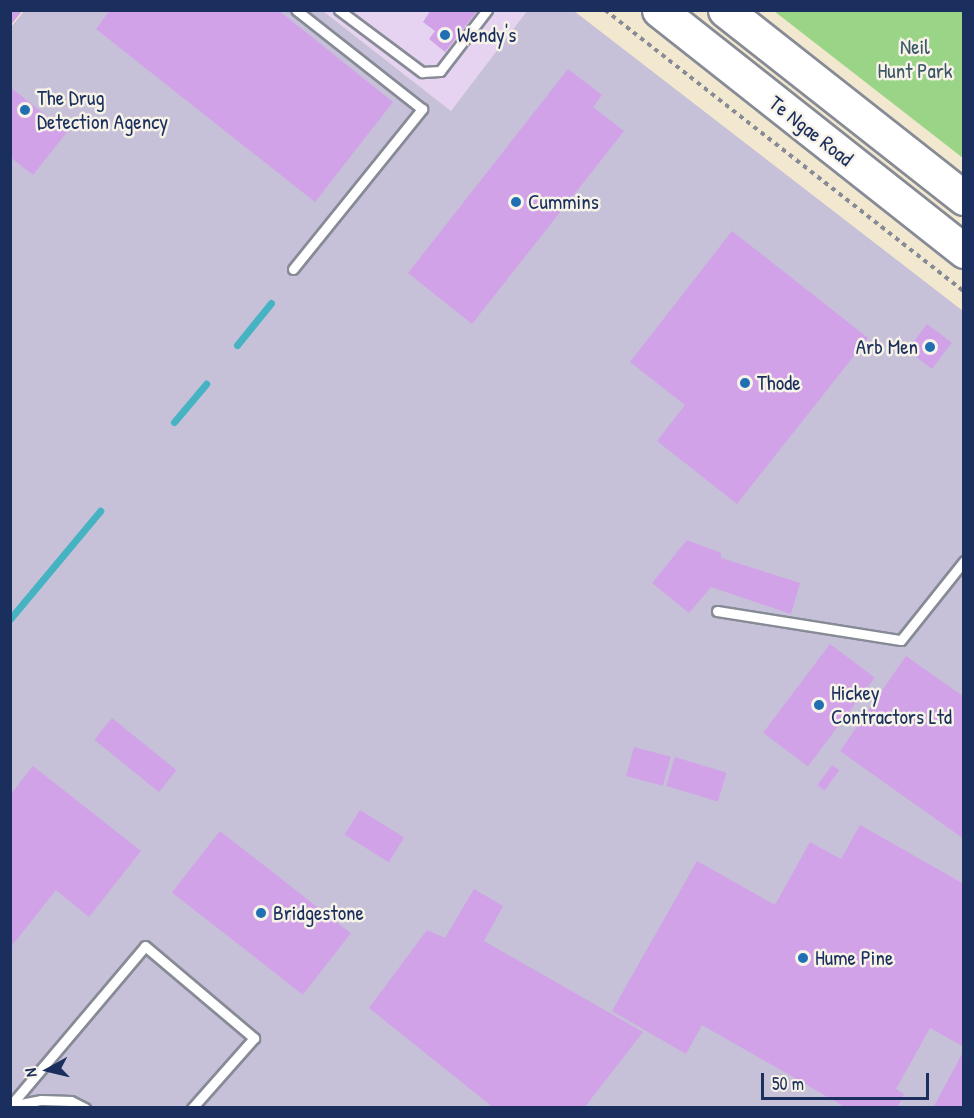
<!DOCTYPE html>
<style>
body{margin:0}
#map{position:relative;width:974px;height:1118px;overflow:hidden;background:#f2e7cf;font-family:"Patrick Hand",sans-serif}
div>[style]{position:absolute}
.built>*{inset:0;background:#e5d3f1}
.industrial>*{inset:0;background:#c7c0d9}
.green>*{inset:0;background:#9ad487}
.stream>*{height:7px;margin:-3.5px;padding:0 3.5px;transform-origin:3.5px;border-radius:3.5px;background:#45b3c1}
.building>*{inset:0;background:#d1a2e7;transform-origin:0 0}
.path>*{height:4px;margin-top:-2px;transform-origin:0;background:repeating-linear-gradient(90deg,#868b96 0 4.5px,transparent 0 9px)}
.roads{filter:drop-shadow(2px 0 #868b96) drop-shadow(-2px 0 #868b96) drop-shadow(0 2px #868b96) drop-shadow(0 -2px #868b96)}
.lane>*{height:9px;margin:-4.5px;padding:0 4.5px;transform-origin:4.5px;border-radius:4.5px;background:#fff}
.highway>*{height:33px;margin:-16.5px;padding:0 16.5px;transform-origin:16.5px;border-radius:16.5px;background:#fff}
.dots>*{width:16px;height:16px;translate:-50% -50%;box-sizing:border-box;border:3px solid #f7f3e8;border-radius:50%}
span{translate:-50% -50%;white-space:nowrap;text-align:center;line-height:1.15;-webkit-text-stroke:5px #f7f3e8;paint-order:stroke}
.poi-label{font-size:21px;color:#1b2f5e}
.left{translate:0 -50%;text-align:left}
.right{translate:-100% -50%;text-align:right}
.park-label{font-size:21px;color:#3b5868}
.street-label{font-size:21px;color:#1b2f5e}
.frame{position:absolute;inset:0;border:12px solid #1b2f5e;pointer-events:none}
.north{position:absolute;left:18px;top:1040px;width:60px;height:60px;-webkit-text-stroke:4px #f7f3e8;paint-order:stroke;rotate:262deg;font-size:16px;font-weight:700;line-height:24px;text-align:center;color:#1b2f5e}
.north::after{content:'';display:block;margin:auto;width:21px;height:27px;background:#1b2f5e;clip-path:polygon(50% 0,100% 100%,50% 72%,0 100%)}
.scale{position:absolute;left:761px;top:1073px;width:168px;height:27px;box-sizing:border-box;border:3px solid #1b2f5e;border-top:0;padding-left:8px;font-size:18px;line-height:21px;white-space:nowrap;color:#1b2f5e;-webkit-text-stroke:4px #f7f3e8;paint-order:stroke}
</style>
<div id="map">
<div class="built">
<i style="clip-path:polygon(323px 11px,527px 11px,451px 111px)"></i>
</div>
<div class="industrial">
<i style="clip-path:polygon(24px 11px,323px 11px,451px 111px,527px 11px,574px 11px,963px 311px,963px 1107px,11px 1107px,10px 28px)"></i>
</div>
<div class="green">
<i style="clip-path:polygon(774px 11px,963px 11px,963px 158px)"></i>
</div>
<div class="stream">
<i style="left:237px;top:345px;width:54px;rotate:-51deg"></i>
<i style="left:174px;top:422px;width:50px;rotate:-49.9deg"></i>
<i style="left:10px;top:619px;width:141px;rotate:-50.2deg"></i>
</div>
<div class="building">
<i style="clip-path:polygon(10px 10px,23px 10px,10px 26px)"></i>
<i style="clip-path:polygon(110px 10px,278px 10px,393px 102px,315px 202px,96px 29px)"></i>
<i style="clip-path:polygon(431px 10px,478px 10px,445px 52px,429px 39px,435px 31px,423px 22px)"></i>
<i style="clip-path:polygon(568px 69px,602px 95px,593px 107px,624px 131px,472px 324px,408px 273px)"></i>
<i style="clip-path:polygon(10px 87px,67px 132px,33px 175px,10px 157px)"></i>
<i style="clip-path:polygon(732px 231px,868px 338px,737px 504px,657px 441px,685px 405px,630px 362px)"></i>
<i style="left:927px;top:324px;width:31px;height:33px;rotate:37deg"></i>
<i style="clip-path:polygon(687px 540px,721px 553px,721px 558px,800px 583px,791px 614px,711px 587px,689px 613px,652px 583px)"></i>
<i style="left:830px;top:644px;width:56px;height:111px;rotate:37deg"></i>
<i style="clip-path:polygon(906px 656px,964px 697px,964px 839px,840px 751px)"></i>
<i style="left:112px;top:718px;width:83px;height:28px;rotate:39deg"></i>
<i style="left:634px;top:747px;width:38px;height:30px;rotate:15deg"></i>
<i style="left:675px;top:757px;width:54px;height:30px;rotate:17deg"></i>
<i style="left:832px;top:765px;width:9px;height:25px;rotate:36deg"></i>
<i style="clip-path:polygon(33px 766px,141px 851px,89px 917px,56px 890px,10px 948px,10px 795px)"></i>
<i style="left:360px;top:810px;width:52px;height:29px;rotate:32deg"></i>
<i style="clip-path:polygon(860px 825px,964px 884px,964px 1047px,930px 1028px,896px 1089px,904px 1094px,897px 1108px,847px 1108px,702px 1025px,686px 1054px,612px 1011px,697px 861px,775px 905px,810px 842px,841px 859px)"></i>
<i style="left:220px;top:831px;width:166px;height:78px;rotate:38deg"></i>
<i style="clip-path:polygon(474px 889px,503px 906px,484px 941px,643px 1032px,584px 1108px,494px 1108px,369px 1008px,427px 930px,445px 938px)"></i>
<i style="clip-path:polygon(962px 1054px,964px 1104px,962px 1108px,933px 1108px)"></i>
</div>
<div class="path">
<i style="left:605px;top:10px;width:456px;rotate:38.1deg"></i>
</div>
<div class="roads">
<div class="lane">
<i style="left:339px;top:10px;width:104px;rotate:36.8deg"></i>
<i style="left:422px;top:72px;width:18px;rotate:-3deg"></i>
<i style="left:440px;top:71px;width:77px;rotate:-52.4deg"></i>
<i style="left:293px;top:269px;width:206px;rotate:-51.1deg"></i>
<i style="left:422px;top:109px;width:160px;rotate:-141.8deg"></i>
<i style="left:717px;top:611px;width:186px;rotate:9deg"></i>
<i style="left:901px;top:640px;width:101px;rotate:-51.4deg"></i>
<i style="left:10px;top:1106px;width:209px;rotate:-49.8deg"></i>
<i style="left:145px;top:946px;width:143px;rotate:40.2deg"></i>
<i style="left:254px;top:1038px;width:94px;rotate:131.5deg"></i>
<i style="left:10px;top:1106px;width:32px;rotate:-11deg"></i>
<i style="left:41px;top:1100px;width:30px;rotate:2deg"></i>
<i style="left:71px;top:1101px;width:16px;rotate:27deg"></i>
</div>
<div class="highway">
<i style="left:659px;top:10px;width:389px;rotate:38.3deg"></i>
<i style="left:725px;top:10px;width:304px;rotate:38.2deg"></i>
</div>
</div>
<div class="dots">
<i style="left:445px;top:35px;background:#1f6fb2"></i>
<i style="left:25px;top:110px;background:#1f6fb2"></i>
<i style="left:516px;top:202px;background:#1f6fb2"></i>
<i style="left:930px;top:347px;background:#1f6fb2"></i>
<i style="left:745px;top:383px;background:#1f6fb2"></i>
<i style="left:819px;top:705px;background:#1f6fb2"></i>
<i style="left:261px;top:913px;background:#1f6fb2"></i>
<i style="left:803px;top:958px;background:#1f6fb2"></i>
</div>
<div class="poi-label">
<span class="left" style="left:457px;top:35px">Wendy's</span>
<span class="left" style="left:37px;top:110px">The Drug<br>Detection Agency</span>
<span class="left" style="left:528px;top:202px">Cummins</span>
<span class="right" style="left:918px;top:347px">Arb Men</span>
<span class="left" style="left:757px;top:383px">Thode</span>
<span class="left" style="left:831px;top:705px">Hickey<br>Contractors Ltd</span>
<span class="left" style="left:273px;top:913px">Bridgestone</span>
<span class="left" style="left:815px;top:958px">Hume Pine</span>
</div>
<div class="park-label">
<span style="left:915px;top:59px">Neil<br>Hunt Park</span>
</div>
<div class="street-label">
<span style="left:811px;top:131px;rotate:38deg">Te Ngae Road</span>
</div>
<div class="frame"></div>
<div class="north">N</div>
<div class="scale">50 m</div>
</div>
